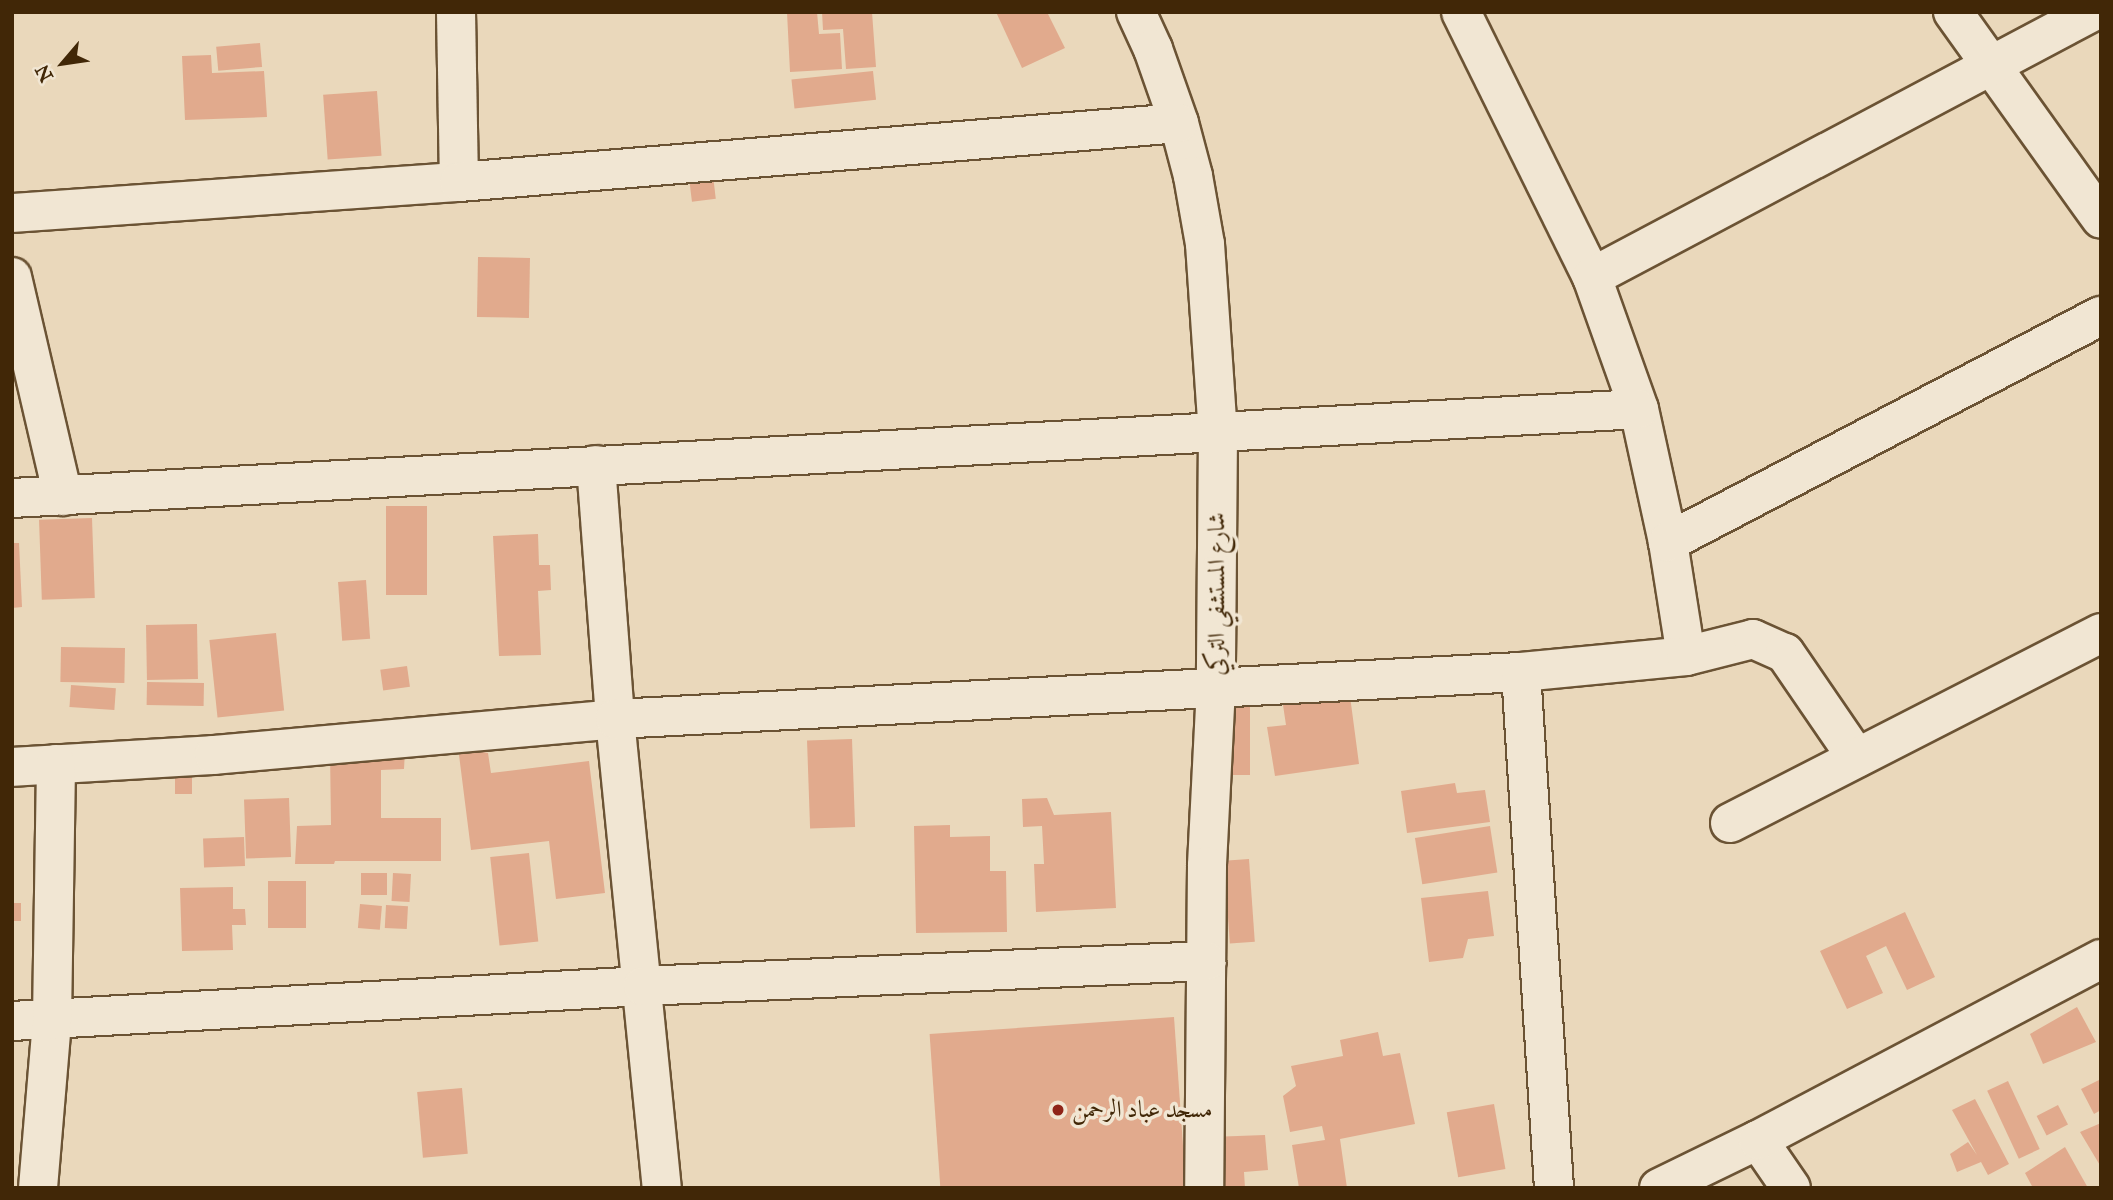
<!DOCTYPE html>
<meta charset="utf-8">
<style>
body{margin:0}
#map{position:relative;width:2113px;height:1200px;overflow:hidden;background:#ead8bb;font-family:"IM FELL Great Primer",Amiri,serif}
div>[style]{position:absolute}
.building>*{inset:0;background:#e1aa8d;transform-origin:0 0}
.roads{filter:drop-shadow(2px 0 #6b5334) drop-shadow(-2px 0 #6b5334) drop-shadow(0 2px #6b5334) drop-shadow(0 -2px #6b5334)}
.minor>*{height:38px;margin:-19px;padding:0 19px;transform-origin:19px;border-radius:19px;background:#f1e6d3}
.dots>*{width:19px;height:19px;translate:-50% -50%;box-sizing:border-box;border:4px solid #f1e6d3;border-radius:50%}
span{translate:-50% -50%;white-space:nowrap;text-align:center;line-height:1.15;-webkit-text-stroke:7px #f1e6d3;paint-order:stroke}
.street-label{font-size:24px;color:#412707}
.poi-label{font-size:24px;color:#412707}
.left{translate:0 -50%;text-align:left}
.frame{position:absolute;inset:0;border:14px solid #412707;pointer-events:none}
.north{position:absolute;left:28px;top:28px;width:70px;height:70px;-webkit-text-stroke:5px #f1e6d3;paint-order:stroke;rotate:241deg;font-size:19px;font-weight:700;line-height:28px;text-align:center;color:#412707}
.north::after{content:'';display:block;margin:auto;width:24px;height:32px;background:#412707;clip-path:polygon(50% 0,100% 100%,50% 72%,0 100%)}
</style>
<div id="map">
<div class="building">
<i style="clip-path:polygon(787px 12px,817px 12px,819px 34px,840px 33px,842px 69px,790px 72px)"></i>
<i style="clip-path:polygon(822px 12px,872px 12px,876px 67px,846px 69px,843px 29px,823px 30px)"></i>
<i style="clip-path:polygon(996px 12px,1047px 12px,1065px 48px,1022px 68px)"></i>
<i style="left:260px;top:43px;width:24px;height:44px;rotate:85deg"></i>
<i style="clip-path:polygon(211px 55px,212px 73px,264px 71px,267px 117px,185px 120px,182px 56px)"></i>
<i style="left:873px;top:71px;width:29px;height:82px;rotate:84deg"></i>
<i style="left:377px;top:91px;width:65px;height:54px;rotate:86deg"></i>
<i style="left:713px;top:176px;width:23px;height:24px;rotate:83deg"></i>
<i style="left:478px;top:257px;width:52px;height:60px;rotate:1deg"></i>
<i style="left:386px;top:506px;width:41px;height:89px"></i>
<i style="left:92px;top:518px;width:80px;height:53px;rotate:88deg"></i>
<i style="clip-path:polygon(538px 534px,539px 565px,550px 565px,551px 590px,538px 591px,541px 655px,499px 656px,493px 536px)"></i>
<i style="clip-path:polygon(12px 543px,19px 543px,22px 607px,12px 608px)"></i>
<i style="left:366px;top:580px;width:59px;height:28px;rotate:86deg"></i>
<i style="left:197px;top:624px;width:55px;height:51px;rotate:89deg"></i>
<i style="left:276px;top:633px;width:78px;height:67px;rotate:84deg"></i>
<i style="left:61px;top:647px;width:64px;height:35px;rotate:1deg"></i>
<i style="left:407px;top:666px;width:21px;height:27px;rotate:82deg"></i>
<i style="left:147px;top:682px;width:57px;height:23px;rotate:1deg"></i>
<i style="left:71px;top:685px;width:45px;height:22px;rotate:4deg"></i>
<i style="clip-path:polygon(1350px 696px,1359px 764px,1275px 776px,1267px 727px,1286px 725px,1283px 705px)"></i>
<i style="left:1226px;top:699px;width:24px;height:76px"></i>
<i style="left:852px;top:739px;width:88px;height:45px;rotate:88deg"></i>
<i style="clip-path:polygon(458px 747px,488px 753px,491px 773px,589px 761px,605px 893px,556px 899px,549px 841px,471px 850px)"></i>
<i style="clip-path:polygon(330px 751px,405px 751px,404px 769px,381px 770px,381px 818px,441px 818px,441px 861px,335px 861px,334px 864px,295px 864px,297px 826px,331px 825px)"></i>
<i style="left:175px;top:771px;width:17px;height:23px"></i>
<i style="clip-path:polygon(1455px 783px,1457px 793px,1485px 790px,1490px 822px,1407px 833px,1401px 791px)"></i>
<i style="left:289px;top:798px;width:59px;height:45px;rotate:88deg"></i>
<i style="clip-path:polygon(1047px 798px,1054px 815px,1111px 812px,1116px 908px,1036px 912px,1034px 864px,1044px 864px,1042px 826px,1023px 827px,1022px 799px)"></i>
<i style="clip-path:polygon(950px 825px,950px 837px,990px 836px,990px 871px,1006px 871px,1007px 932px,916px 933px,914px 826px)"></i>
<i style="left:1490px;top:826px;width:47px;height:76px;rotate:81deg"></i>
<i style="left:244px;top:837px;width:29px;height:41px;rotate:88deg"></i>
<i style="left:529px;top:853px;width:89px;height:39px;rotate:84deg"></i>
<i style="left:1249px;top:859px;width:83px;height:25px;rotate:86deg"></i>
<i style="left:361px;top:873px;width:26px;height:22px"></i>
<i style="left:393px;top:873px;width:18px;height:28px;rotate:3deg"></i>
<i style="left:268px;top:881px;width:38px;height:47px"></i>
<i style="clip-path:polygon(233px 887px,233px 909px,245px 909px,246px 925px,232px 925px,233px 950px,182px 951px,180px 888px)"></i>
<i style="clip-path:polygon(1488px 891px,1494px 936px,1468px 939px,1463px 958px,1429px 962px,1421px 898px)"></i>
<i style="left:12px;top:903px;width:9px;height:18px"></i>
<i style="left:360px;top:904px;width:22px;height:24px;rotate:5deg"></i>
<i style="left:386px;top:905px;width:22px;height:23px;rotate:3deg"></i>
<i style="clip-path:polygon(1905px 912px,1935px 977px,1907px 990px,1886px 946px,1866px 956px,1883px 993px,1847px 1009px,1820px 951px)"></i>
<i style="clip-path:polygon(2077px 1007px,2096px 1042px,2043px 1064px,2030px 1034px)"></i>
<i style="left:1174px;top:1017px;width:171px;height:245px;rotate:86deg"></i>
<i style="clip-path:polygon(1378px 1032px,1383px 1056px,1400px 1053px,1415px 1124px,1340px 1139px,1347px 1188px,1299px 1188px,1292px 1145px,1325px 1140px,1322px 1126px,1290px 1132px,1283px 1096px,1296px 1086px,1291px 1066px,1343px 1056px,1340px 1040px)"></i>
<i style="clip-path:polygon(2101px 1079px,2101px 1110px,2094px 1114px,2081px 1089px)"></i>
<i style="left:2008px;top:1081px;width:75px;height:23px;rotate:65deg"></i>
<i style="left:462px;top:1088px;width:66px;height:45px;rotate:85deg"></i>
<i style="clip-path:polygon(1975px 1099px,2009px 1164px,1988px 1175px,1981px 1162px,1957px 1172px,1950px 1154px,1968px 1142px,1977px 1155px,1952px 1110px)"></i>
<i style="left:1494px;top:1104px;width:66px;height:48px;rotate:80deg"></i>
<i style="left:2058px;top:1105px;width:22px;height:24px;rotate:63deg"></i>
<i style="clip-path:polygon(2101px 1123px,2101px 1167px,2080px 1132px)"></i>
<i style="clip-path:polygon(1265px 1135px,1268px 1170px,1244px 1172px,1245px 1188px,1213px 1188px,1210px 1137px)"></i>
<i style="clip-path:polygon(2065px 1147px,2088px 1188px,2033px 1188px,2025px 1173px)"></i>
</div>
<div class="roads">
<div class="minor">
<i style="left:456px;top:12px;width:170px;rotate:89deg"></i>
<i style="left:1136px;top:12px;width:41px;rotate:65.3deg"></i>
<i style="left:1153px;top:49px;width:78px;rotate:70.6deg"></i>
<i style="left:1179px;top:123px;width:55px;rotate:75.2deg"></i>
<i style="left:1193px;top:176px;width:69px;rotate:80deg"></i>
<i style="left:1205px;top:244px;width:190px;rotate:86.1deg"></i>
<i style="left:1218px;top:434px;width:253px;rotate:90.5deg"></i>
<i style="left:1216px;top:687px;width:179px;rotate:92.9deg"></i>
<i style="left:1207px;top:866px;width:322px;rotate:90.5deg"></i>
<i style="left:1461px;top:12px;width:296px;rotate:63.7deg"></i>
<i style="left:1592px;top:277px;width:140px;rotate:70.4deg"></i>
<i style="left:1639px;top:409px;width:136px;rotate:77.7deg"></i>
<i style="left:1668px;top:542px;width:115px;rotate:81deg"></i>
<i style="left:1953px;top:12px;width:254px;rotate:54.4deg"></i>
<i style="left:12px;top:213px;width:448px;rotate:-4deg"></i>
<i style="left:459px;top:182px;width:722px;rotate:-4.68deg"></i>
<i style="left:12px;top:277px;width:225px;rotate:76.9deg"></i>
<i style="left:1592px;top:277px;width:566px;rotate:-27.92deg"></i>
<i style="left:596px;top:465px;width:255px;rotate:85.7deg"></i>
<i style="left:615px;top:719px;width:471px;rotate:84.3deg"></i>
<i style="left:12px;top:498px;width:1629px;rotate:-3.13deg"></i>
<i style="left:1668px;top:542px;width:488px;rotate:-27.6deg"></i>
<i style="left:1521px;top:672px;width:517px;rotate:86.34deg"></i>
<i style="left:12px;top:767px;width:202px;rotate:-3.4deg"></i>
<i style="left:214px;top:755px;width:403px;rotate:-5.1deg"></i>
<i style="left:615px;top:719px;width:907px;rotate:-2.97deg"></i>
<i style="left:1521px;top:672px;width:166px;rotate:-5.5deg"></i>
<i style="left:1686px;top:656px;width:69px;rotate:-14.2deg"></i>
<i style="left:1753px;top:639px;width:35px;rotate:24deg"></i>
<i style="left:1785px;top:653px;width:127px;rotate:55.6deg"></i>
<i style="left:1730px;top:823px;width:417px;rotate:-27.1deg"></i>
<i style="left:12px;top:1021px;width:632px;rotate:-3.17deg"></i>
<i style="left:643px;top:986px;width:564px;rotate:-2.54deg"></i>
<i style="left:1758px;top:1140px;width:58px;rotate:55.5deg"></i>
<i style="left:38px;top:1188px;width:169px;rotate:-85.2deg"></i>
<i style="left:52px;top:1020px;width:256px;rotate:-89.1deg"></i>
<i style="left:1659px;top:1188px;width:110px;rotate:-25.9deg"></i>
<i style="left:1758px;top:1140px;width:388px;rotate:-27.8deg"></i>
</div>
</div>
<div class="dots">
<i style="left:1058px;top:1110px;background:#8f2418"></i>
</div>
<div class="street-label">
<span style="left:1217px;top:594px;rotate:-90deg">شارع المستشفي التركي</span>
</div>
<div class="poi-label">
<span class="left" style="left:1072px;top:1110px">مسجد عباد الرحمن</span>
</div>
<div class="frame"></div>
<div class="north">N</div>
</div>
